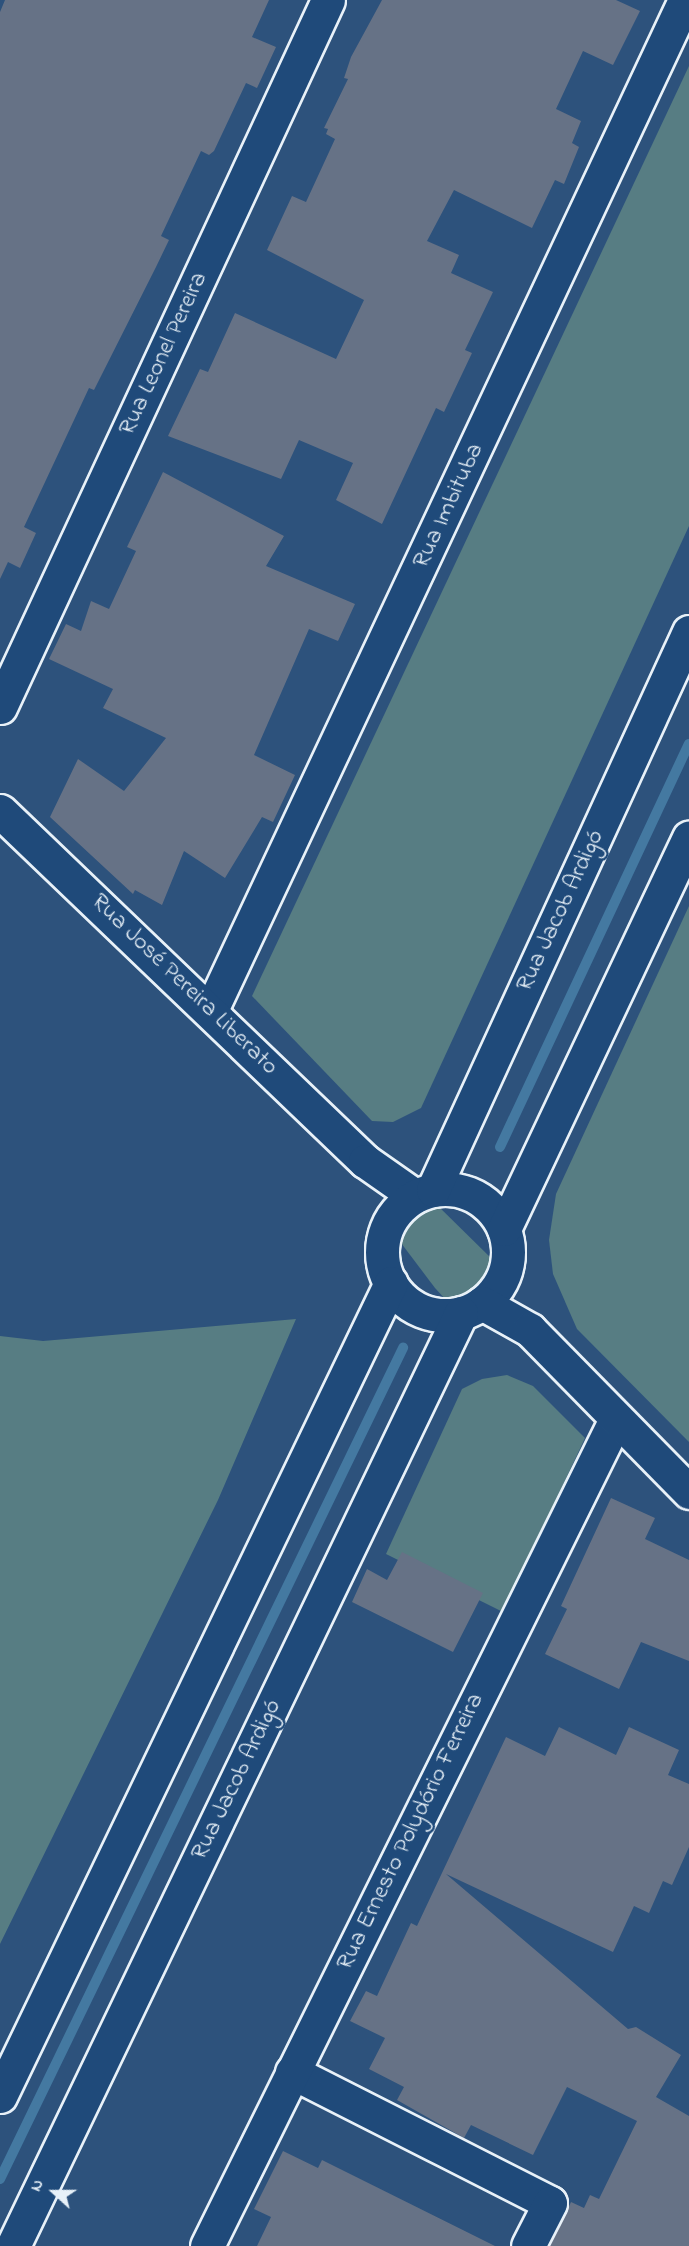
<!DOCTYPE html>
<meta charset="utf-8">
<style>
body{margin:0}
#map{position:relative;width:689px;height:2246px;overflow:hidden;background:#2d527c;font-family:"Indie Flower",sans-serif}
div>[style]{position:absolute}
.green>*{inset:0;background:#577d83}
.stream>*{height:10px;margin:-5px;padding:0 5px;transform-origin:5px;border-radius:5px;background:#4479a1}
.building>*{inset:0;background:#667286}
.roads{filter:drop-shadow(2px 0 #e8f1f8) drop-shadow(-2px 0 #e8f1f8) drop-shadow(0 2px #e8f1f8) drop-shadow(0 -2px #e8f1f8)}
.minor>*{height:33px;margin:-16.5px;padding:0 16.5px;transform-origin:16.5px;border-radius:16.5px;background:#1f4a7a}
.secondary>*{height:33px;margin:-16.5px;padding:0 16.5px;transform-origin:16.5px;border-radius:16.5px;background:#1f4a7a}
.secondary>.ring{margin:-16.5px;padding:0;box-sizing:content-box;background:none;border:33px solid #1f4a7a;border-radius:50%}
span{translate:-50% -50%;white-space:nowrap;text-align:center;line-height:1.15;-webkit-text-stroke:5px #1f4a7a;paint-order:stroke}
.street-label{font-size:24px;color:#e8f1f8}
.north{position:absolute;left:24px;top:2162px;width:60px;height:60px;-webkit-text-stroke:4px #1f4a7a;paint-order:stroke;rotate:291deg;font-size:16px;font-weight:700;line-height:24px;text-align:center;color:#e8f1f8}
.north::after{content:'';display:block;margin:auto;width:21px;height:27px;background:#e8f1f8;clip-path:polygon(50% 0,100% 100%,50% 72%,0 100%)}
</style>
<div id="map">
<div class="green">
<i style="clip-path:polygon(689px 66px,689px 526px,421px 1108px,393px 1122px,372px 1121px,252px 996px)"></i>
<i style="clip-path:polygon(689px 906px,689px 1442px,577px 1329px,553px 1274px,549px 1240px,556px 1194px)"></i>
<i style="clip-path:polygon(434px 1202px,494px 1261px,494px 1272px,479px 1291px,458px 1304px,447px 1301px,435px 1288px,395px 1235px,409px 1210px)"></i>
<i style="clip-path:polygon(296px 1319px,218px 1500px,0 1944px,0 1336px,43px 1341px)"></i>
<i style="clip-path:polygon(507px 1375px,533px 1386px,585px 1438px,503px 1612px,386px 1554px,462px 1389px,482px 1379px)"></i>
</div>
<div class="stream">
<i style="left:500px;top:1147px;width:445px;rotate:-64.9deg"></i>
<i style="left:0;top:2179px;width:924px;rotate:-64.13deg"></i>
</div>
<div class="building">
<i style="clip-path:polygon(5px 0,269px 0,252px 37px,276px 47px,257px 88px,246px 83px,214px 151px,209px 155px,201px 151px,161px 236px,169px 240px,156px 267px,94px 390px,89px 388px,24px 527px,36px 533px,20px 568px,8px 562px,0 579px,0 12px)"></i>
<i style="clip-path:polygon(382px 0,616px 0,640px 11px,613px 65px,583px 51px,556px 109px,581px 121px,572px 143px,579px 147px,564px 184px,555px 180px,532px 228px,454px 190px,427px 241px,459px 255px,451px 273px,493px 292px,465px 350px,472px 353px,444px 412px,436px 408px,382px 524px,336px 500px,353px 463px,299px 440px,281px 479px,168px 436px,200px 369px,208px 372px,235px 313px,336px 359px,364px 300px,267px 250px,292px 196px,306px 202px,335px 139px,326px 134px,328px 129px,324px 128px,348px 79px,344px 78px,351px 57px)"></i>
<i style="clip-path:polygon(163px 472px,284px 536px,266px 566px,355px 604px,338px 641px,309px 629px,254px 755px,295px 775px,273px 822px,262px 817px,225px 878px,184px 851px,162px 905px,135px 890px,133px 894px,50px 817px,78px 759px,124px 791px,166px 738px,103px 708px,113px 689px,49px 659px,66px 624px,81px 631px,91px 601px,109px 609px,136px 551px,127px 547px)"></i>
<i style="clip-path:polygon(611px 1498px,655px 1518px,645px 1539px,689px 1560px,689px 1661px,641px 1642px,619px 1689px,545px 1654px,567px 1609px,561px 1606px)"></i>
<i style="clip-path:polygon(402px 1552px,483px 1593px,453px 1652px,352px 1602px,367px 1569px,387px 1580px)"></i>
<i style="clip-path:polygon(559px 1727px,616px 1755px,629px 1727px,679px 1750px,668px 1775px,689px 1784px,689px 1847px,672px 1885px,663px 1881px,649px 1913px,634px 1906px,613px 1952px,446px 1874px,628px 2029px,636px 2027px,681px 2055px,656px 2097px,689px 2116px,689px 2246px,550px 2246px,571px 2202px,584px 2208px,590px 2195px,599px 2199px,637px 2121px,567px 2087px,533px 2155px,471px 2125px,464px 2138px,397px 2100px,404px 2087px,369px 2069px,385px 2038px,350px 2021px,366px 1991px,377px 1996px,411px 1923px,417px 1926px,506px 1737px,545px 1756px)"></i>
<i style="clip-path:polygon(283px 2151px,318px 2168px,322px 2160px,495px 2246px,257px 2246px,271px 2217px,254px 2209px)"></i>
</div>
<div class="roads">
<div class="minor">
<i style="left:0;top:707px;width:779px;rotate:-65.11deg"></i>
<i style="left:211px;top:1010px;width:1116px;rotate:-64.86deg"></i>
<i style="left:292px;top:2072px;width:289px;rotate:26.9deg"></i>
<i style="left:550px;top:2203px;width:48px;rotate:117.1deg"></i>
<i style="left:207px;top:2246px;width:923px;rotate:-63.68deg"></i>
</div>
<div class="secondary">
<i style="left:0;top:811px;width:506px;rotate:43.8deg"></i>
<i style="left:365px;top:1161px;width:61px;rotate:35deg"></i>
<i class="ring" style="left:382px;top:1189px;width:93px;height:93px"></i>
<i style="left:433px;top:1190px;width:614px;rotate:-65.36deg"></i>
<i style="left:504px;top:1229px;width:433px;rotate:-64.7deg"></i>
<i style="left:482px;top:1303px;width:55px;rotate:29.4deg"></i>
<i style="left:530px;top:1330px;width:227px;rotate:45.5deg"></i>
<i style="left:0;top:2096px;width:902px;rotate:-64.32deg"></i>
<i style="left:13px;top:2246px;width:1035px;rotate:-64.35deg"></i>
</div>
</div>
<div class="street-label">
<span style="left:164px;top:354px;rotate:-65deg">Rua Leonel Pereira</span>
<span style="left:449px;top:506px;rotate:-65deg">Rua Imbituba</span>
<span style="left:561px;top:911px;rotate:-65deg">Rua Jacob Ardigó</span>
<span style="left:184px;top:985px;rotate:44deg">Rua José Pereira Liberato</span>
<span style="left:237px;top:1780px;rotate:-64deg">Rua Jacob Ardigó</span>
<span style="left:411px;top:1832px;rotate:-64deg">Rua Ernesto Polydório Ferreira</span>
</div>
<div class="north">N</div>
</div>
